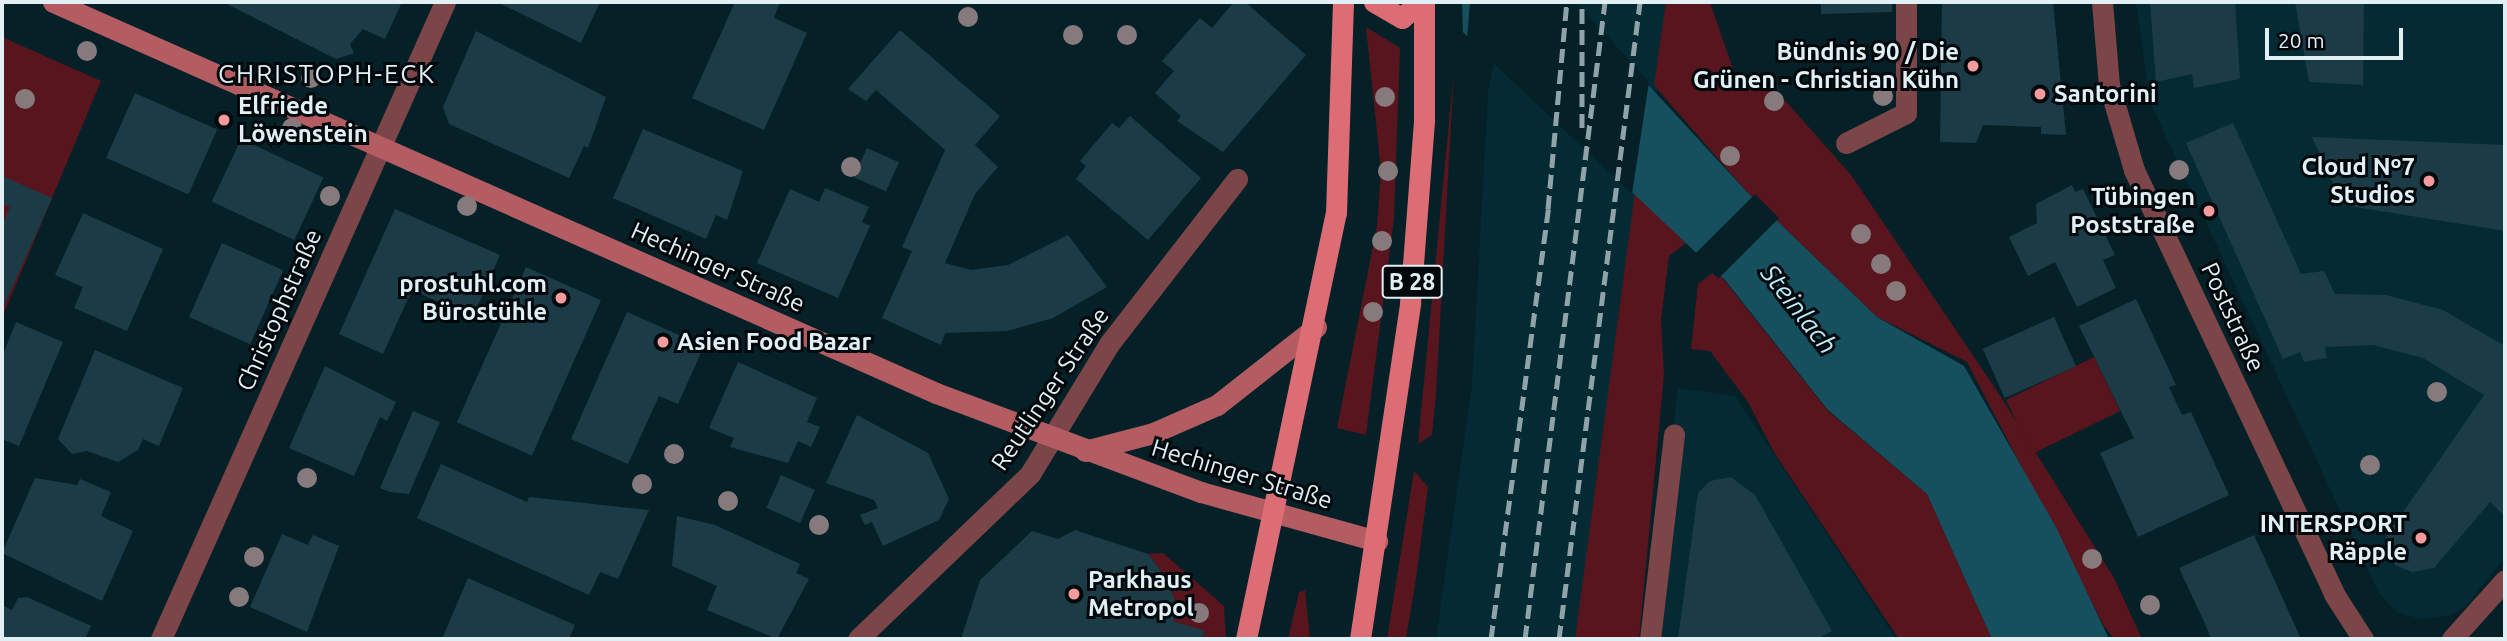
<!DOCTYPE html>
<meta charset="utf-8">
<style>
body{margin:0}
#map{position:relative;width:2507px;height:641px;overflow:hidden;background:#052027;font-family:Ubuntu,sans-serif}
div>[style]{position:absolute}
.built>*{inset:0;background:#042b34}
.green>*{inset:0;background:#59151e;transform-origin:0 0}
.water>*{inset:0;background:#16505f}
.pier>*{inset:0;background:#052027;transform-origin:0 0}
.building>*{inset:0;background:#1b3c46;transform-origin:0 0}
.street>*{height:21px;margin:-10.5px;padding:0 10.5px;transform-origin:10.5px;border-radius:10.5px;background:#7c4649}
.secondary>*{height:21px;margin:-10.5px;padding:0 10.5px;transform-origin:10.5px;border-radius:10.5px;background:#b35c62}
.primary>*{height:21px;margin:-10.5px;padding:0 10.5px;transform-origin:10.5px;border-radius:10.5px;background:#dd6d75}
.rail>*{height:5px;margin-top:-2.5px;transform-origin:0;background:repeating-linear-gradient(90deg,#8fa3a8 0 14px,transparent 0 21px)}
.trees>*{width:20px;height:20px;margin:-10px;border-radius:50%;background:#877a7d}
.dots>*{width:19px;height:19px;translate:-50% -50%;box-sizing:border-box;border:4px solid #01080b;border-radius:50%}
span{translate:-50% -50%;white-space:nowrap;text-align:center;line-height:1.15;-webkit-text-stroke:6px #01080b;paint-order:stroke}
.shield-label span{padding:2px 5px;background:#01080b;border:2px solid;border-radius:5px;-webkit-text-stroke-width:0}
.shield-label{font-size:23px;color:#e1f0f5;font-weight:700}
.poi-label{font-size:24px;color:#e1f0f5;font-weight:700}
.right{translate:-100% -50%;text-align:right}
.left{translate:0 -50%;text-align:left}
.street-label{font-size:24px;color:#e1f0f5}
.neighbourhood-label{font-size:26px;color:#e1f0f5;letter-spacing:2px}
.water-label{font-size:26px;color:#bdedfc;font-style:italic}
.frame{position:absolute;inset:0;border:4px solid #e1f0f5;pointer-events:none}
.scale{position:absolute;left:2265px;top:28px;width:138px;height:32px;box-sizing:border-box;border:4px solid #e1f0f5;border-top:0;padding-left:9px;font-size:21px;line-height:24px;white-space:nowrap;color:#e1f0f5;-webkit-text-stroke:5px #01080b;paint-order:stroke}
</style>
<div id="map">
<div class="built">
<i style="clip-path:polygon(1506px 2px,1673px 2px,1639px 195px,1577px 639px,1436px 639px,1472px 385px,1488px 93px)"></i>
<i style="clip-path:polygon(2136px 2px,2505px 2px,2505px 557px,2465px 607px,2448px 616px,2421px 619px,2396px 612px,2378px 592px,2150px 102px)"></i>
<i style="clip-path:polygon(1678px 388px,1735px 396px,1896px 639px,1650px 639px)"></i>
</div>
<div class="green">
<i style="clip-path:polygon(1666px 2px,1710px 2px,1737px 81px,1775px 89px,1851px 175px,1999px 394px,2114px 578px,2142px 639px,2114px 639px,2104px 626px,1967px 362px,1877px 317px,1746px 191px,1654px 85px)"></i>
<i style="clip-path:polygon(1366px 27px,1400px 48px,1394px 218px,1366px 435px,1337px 428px,1377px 226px,1381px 171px)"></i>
<i style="clip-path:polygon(2px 37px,101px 81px,2px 318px)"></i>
<i style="clip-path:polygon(1454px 70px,1436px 394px,1432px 435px,1418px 444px)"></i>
<i style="clip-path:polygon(1635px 192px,1686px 243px,1669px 256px,1661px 320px,1664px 375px,1639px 639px,1575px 639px)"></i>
<i style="clip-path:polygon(1716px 270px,1828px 411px,1927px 494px,1992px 639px,1899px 639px,1775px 454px,1748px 402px,1710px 351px,1691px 349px,1698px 284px)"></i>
<i style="left:2094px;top:357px;width:60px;height:98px;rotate:64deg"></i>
<i style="clip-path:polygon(1414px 471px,1428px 487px,1416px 579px,1406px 639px,1387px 639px)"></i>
<i style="clip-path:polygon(1163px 553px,1224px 606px,1226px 639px,1202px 639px,1205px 632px,1173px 621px,1177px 608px,1168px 580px,1148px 554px)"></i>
<i style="clip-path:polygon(1305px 590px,1310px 639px,1288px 639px,1299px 592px)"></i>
</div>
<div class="water">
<i style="clip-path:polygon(1431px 2px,1572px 2px,1746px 191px,1877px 317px,1964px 366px,2056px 527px,2109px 639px,1992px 639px,1927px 494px,1828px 410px,1725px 280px)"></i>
</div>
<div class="pier">
<i style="clip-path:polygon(1427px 2px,1462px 2px,1463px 35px,1429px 4px)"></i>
<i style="clip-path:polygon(1470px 2px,1576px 2px,1649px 82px,1632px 194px,1467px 38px)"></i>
<i style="left:1755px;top:194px;width:34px;height:86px;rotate:45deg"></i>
</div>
<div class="building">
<i style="clip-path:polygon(223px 2px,402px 2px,385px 39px,363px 29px,350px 44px,354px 53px,336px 59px)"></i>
<i style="clip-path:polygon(497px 2px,600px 2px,581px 43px)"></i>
<i style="clip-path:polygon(735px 2px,780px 2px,774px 18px,807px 33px,764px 130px,692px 98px)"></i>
<i style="clip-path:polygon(1234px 2px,1245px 2px,1306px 55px,1223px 152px,1177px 121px,1181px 116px,1155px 93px,1174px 71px,1162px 61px,1200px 18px,1212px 28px)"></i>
<i style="clip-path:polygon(1821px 2px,1892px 2px,1892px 12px,1821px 14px)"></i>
<i style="clip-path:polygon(1942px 2px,2053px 2px,2066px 135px,2041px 134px,2041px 127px,1983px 125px,1976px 143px,1940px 142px)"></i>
<i style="clip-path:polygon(2150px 2px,2235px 2px,2240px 79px,2194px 88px,2192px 74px,2156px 82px)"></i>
<i style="clip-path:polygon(2295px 2px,2364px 2px,2363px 85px,2309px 82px)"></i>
<i style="clip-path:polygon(900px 30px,1000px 116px,975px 145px,998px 167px,975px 194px,945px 263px,971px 270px,1008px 265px,1068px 235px,1107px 287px,1053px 318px,1007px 331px,945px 333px,941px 345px,882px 318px,912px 251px,902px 247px,945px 150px,876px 90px,866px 101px,848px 89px)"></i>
<i style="clip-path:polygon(476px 31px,606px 97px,588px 148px,584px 146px,569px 178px,449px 124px,443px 107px)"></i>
<i style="left:135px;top:93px;width:90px;height:71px;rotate:24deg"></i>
<i style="clip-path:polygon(1130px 116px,1201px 178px,1148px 240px,1076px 179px,1086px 166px,1080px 161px,1112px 123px,1119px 128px)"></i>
<i style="clip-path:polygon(2233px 123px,2301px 274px,2324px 271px,2335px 294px,2386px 295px,2443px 310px,2505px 346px,2505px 516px,2490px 502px,2434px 568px,2412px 572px,2395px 565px,2386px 537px,2484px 395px,2423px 358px,2373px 345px,2325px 347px,2327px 358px,2304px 362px,2300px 352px,2283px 359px,2186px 143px)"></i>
<i style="clip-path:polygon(643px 129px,743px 171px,727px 220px,716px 215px,706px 239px,613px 198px)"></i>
<i style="clip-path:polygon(2312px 137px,2505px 145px,2505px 231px,2343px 205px)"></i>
<i style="left:241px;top:139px;width:91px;height:69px;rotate:25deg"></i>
<i style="left:867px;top:148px;width:35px;height:32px;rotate:24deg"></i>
<i style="clip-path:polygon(2px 176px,52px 198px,2px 310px,2px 226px,10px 207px,2px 203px)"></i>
<i style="clip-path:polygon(2072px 185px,2075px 192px,2083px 189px,2115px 255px,2103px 260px,2116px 288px,2077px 307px,2055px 262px,2028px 276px,2009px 237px,2037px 223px,2036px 204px)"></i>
<i style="clip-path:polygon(825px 188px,869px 207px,862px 222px,870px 226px,838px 298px,757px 263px,790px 189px,819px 202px)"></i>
<i style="clip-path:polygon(395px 209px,500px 255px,473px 317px,412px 290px,383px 354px,339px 334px)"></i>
<i style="clip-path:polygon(83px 213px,163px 249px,127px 331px,74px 308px,83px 287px,55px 275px)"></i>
<i style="left:222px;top:243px;width:67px;height:81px;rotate:24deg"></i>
<i style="left:526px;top:267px;width:82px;height:170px;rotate:24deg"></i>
<i style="clip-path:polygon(2136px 299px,2176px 385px,2169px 387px,2182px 415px,2191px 412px,2229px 495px,2138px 537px,2100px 453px,2134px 438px,2079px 326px)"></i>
<i style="clip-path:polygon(627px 312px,704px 346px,678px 404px,659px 396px,628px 464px,571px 439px)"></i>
<i style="left:2054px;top:317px;width:54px;height:78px;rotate:66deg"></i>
<i style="clip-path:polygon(16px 322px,63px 342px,19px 446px,2px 439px,2px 357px)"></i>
<i style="clip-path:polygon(95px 350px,183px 388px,159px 446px,143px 439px,138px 450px,118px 462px,87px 451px,72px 454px,58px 439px)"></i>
<i style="clip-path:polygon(738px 362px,817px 398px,807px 422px,820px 427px,811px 447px,798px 441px,788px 463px,730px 447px,734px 438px,709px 428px)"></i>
<i style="clip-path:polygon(325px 366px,396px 402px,387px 421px,380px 417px,354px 476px,289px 448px)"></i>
<i style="clip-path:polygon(413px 411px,440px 422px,409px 494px,390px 492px,380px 488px)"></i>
<i style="clip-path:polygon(857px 415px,928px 453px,949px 499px,939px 520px,883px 546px,872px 522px,865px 525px,860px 515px,878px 508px,874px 500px,826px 483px)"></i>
<i style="clip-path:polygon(441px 464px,527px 502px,529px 497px,649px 510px,618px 579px,600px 572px,589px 595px,417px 518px)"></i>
<i style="left:781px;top:475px;width:37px;height:36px;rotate:24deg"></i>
<i style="clip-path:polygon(1731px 477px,1755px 495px,1832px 631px,1817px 639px,1678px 639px,1698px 493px,1710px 481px)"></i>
<i style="clip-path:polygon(35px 478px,77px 485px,80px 479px,111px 492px,101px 516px,133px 531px,102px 601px,2px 553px)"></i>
<i style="clip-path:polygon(677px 516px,715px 525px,800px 564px,796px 573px,809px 579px,777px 639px,707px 610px,717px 586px,672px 566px)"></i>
<i style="clip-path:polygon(1075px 530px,1148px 554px,1168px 580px,1177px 608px,1173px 621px,1205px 631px,1202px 639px,961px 639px,980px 580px,1032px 531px,1058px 539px)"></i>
<i style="clip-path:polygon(282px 534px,308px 545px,313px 535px,339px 546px,307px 632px,250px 607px)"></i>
<i style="clip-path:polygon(2254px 535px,2301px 639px,2211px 639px,2206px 626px,2179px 568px)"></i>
<i style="clip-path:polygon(468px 578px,575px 625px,569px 639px,442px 639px)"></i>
<i style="clip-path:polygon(27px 597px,91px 626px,85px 639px,2px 639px,2px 605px,12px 610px,18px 598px)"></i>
</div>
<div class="street">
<i style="left:2102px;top:2px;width:83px;rotate:85.2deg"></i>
<i style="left:2109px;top:85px;width:89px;rotate:73.6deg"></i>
<i style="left:2134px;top:170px;width:469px;rotate:64.7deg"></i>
<i style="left:2334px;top:594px;width:54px;rotate:57.2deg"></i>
<i style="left:1846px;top:143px;width:67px;rotate:-26.6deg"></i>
<i style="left:1906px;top:113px;width:111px;rotate:-90deg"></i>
<i style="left:161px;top:639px;width:697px;rotate:-65.97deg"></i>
<i style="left:858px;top:639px;width:238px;rotate:-43.8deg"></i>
<i style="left:1030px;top:474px;width:152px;rotate:-58.7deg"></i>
<i style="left:1109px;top:344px;width:209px;rotate:-52.2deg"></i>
<i style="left:1650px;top:639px;width:206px;rotate:-83.3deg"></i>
<i style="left:2452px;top:639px;width:79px;rotate:-48.1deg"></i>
</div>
<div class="secondary">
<i style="left:53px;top:2px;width:966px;rotate:23.88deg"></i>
<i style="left:936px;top:393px;width:283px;rotate:20.5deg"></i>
<i style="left:1201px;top:492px;width:183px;rotate:15.6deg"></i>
<i style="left:1085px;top:451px;width:70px;rotate:-14.8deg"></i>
<i style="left:1153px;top:433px;width:70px;rotate:-23.6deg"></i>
<i style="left:1217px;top:405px;width:126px;rotate:-38.2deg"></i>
</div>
<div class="primary">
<i style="left:1374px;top:2px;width:32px;rotate:30deg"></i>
<i style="left:1402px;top:18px;width:23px;rotate:-43deg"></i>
<i style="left:1246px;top:639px;width:435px;rotate:-78.1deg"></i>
<i style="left:1336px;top:213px;width:211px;rotate:-88.1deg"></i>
<i style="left:1360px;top:639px;width:340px;rotate:-81.5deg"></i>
<i style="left:1410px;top:303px;width:184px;rotate:-85.6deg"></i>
<i style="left:1424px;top:120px;width:118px;rotate:-90deg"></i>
</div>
<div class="rail">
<i style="left:1582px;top:128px;width:126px;rotate:-90deg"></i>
<i style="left:1491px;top:639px;width:434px;rotate:-82.4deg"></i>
<i style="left:1548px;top:209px;width:208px;rotate:-84.8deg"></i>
<i style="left:1525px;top:639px;width:642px;rotate:-82.84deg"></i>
<i style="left:1559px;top:639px;width:642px;rotate:-82.75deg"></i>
</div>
<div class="trees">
<i style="left:968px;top:17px"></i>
<i style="left:1073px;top:35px"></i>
<i style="left:1127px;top:35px"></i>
<i style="left:87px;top:51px"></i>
<i style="left:311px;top:78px"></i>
<i style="left:1883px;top:96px"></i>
<i style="left:1385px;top:97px"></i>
<i style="left:25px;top:99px"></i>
<i style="left:1774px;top:101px"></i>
<i style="left:292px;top:128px"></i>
<i style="left:1730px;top:156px"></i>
<i style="left:851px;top:167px"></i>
<i style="left:2179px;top:170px"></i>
<i style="left:1388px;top:171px"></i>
<i style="left:330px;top:196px"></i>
<i style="left:467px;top:206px"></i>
<i style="left:1861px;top:234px"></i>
<i style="left:1382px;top:241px"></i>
<i style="left:1881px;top:264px"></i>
<i style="left:1896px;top:291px"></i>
<i style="left:1373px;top:312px"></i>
<i style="left:2437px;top:392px"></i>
<i style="left:674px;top:454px"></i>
<i style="left:2370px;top:465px"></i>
<i style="left:307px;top:478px"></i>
<i style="left:642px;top:484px"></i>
<i style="left:728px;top:501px"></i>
<i style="left:819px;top:525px"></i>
<i style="left:254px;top:557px"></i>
<i style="left:2092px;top:559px"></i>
<i style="left:239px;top:597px"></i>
<i style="left:2150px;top:605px"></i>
<i style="left:1199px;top:613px"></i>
</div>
<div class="dots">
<i style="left:1973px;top:66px;background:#f59b9e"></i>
<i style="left:2040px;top:94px;background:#f59b9e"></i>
<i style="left:224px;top:120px;background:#f59b9e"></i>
<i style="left:2429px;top:181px;background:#f59b9e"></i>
<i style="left:2209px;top:211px;background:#f59b9e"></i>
<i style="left:561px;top:298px;background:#f59b9e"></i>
<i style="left:663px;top:342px;background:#f59b9e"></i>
<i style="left:2421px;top:538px;background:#f59b9e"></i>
<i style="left:1074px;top:594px;background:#f59b9e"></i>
</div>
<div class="shield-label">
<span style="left:1412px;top:282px">B 28</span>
</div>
<div class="poi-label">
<span class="right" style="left:1959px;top:66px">Bündnis 90 / Die<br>Grünen - Christian Kühn</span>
<span class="left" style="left:2054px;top:94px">Santorini</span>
<span class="left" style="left:238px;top:120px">Elfriede<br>Löwenstein</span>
<span class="right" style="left:2415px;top:181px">Cloud Nº7<br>Studios</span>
<span class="right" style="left:2195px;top:211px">Tübingen<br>Poststraße</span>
<span class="right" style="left:547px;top:298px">prostuhl.com<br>Bürostühle</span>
<span class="left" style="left:677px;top:342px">Asien Food Bazar</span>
<span class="right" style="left:2407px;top:538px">INTERSPORT<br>Räpple</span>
<span class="left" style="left:1088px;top:594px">Parkhaus<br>Metropol</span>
</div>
<div class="street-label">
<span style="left:718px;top:267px;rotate:24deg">Hechinger Straße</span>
<span style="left:279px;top:310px;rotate:-66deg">Christophstraße</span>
<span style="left:2233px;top:317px;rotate:65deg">Poststraße</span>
<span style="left:1050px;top:389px;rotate:-56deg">Reutlinger Straße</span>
<span style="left:1242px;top:474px;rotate:17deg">Hechinger Straße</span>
</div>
<div class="neighbourhood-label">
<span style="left:327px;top:74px">CHRISTOPH-ECK</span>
</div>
<div class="water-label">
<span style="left:1799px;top:309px;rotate:52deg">Steinlach</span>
</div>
<div class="frame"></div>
<div class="scale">20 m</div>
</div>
